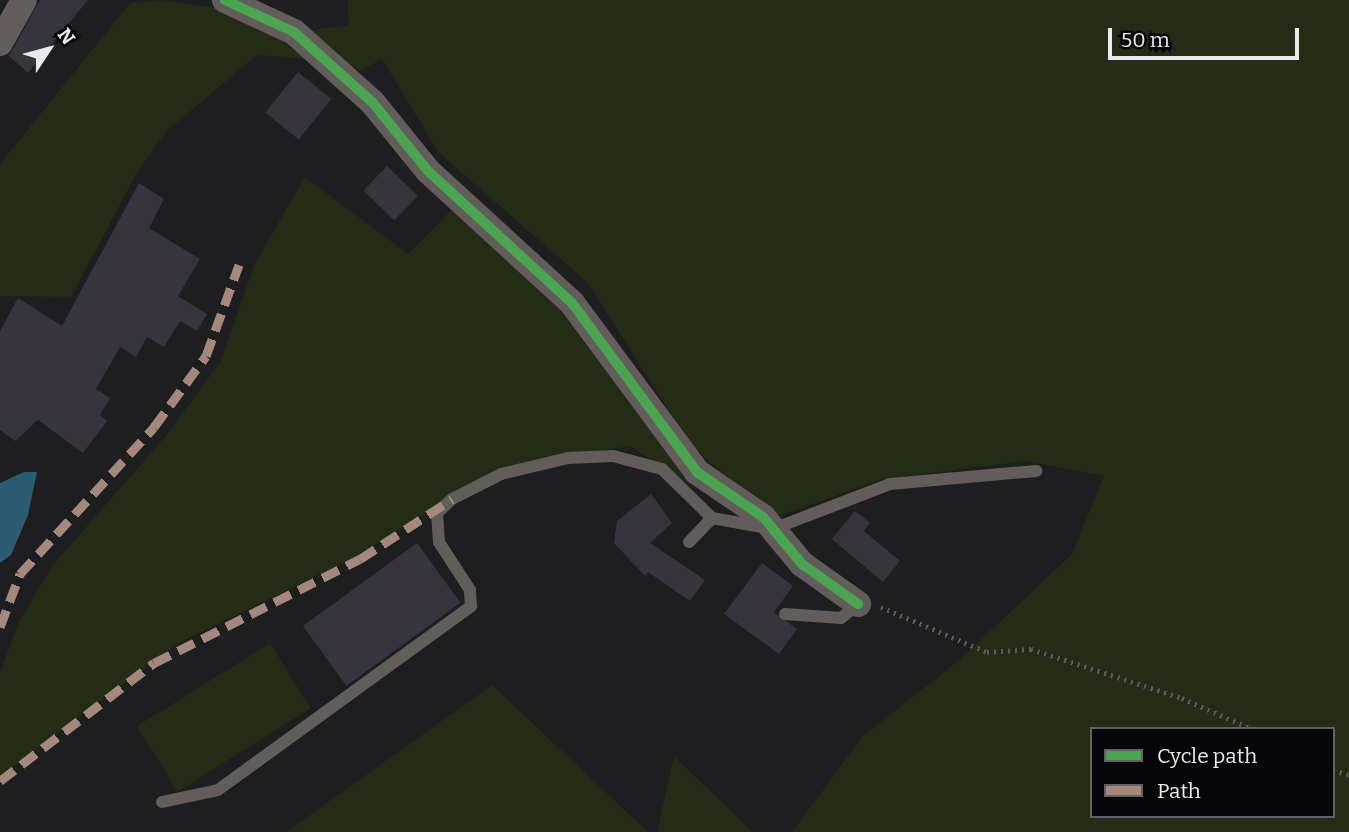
<!DOCTYPE html>
<style>
body{margin:0}
#map{position:relative;width:1349px;height:832px;overflow:hidden;background:#1e1d20;font-family:Bitter,serif}
div>[style]{position:absolute}
.green>*{inset:0;background:#242b16;transform-origin:0 0}
.water>*{inset:0;background:#2d5b71}
.building>*{inset:0;background:#37343d;transform-origin:0 0}
.path>*{height:4.5px;margin-top:-2.25px;transform-origin:0;background:repeating-linear-gradient(90deg,#5f5a5b 0 2px,transparent 0 7px)}
.service>*{height:12px;margin:-6px;padding:0 6px;transform-origin:6px;border-radius:6px;background:#625c5b}
.minor>*{height:26px;margin:-13px;padding:0 13px;transform-origin:13px;border-radius:13px;background:#625c5b}
.quiet>*{height:9px;margin-top:-4.5px;transform-origin:0;background:repeating-linear-gradient(90deg,#a5887d 0 18px,transparent 0 27px)}
.cycleway>*{height:10px;margin:-5px;padding:0 5px;transform-origin:5px;border-radius:5px;background:#4ca352}
span{translate:-50% -50%;white-space:nowrap;text-align:center;line-height:1.15;-webkit-text-stroke:7px #070709;paint-order:stroke}
.legend{position:absolute;left:1090px;top:727px;width:245px;height:91px;box-sizing:border-box;background:#070709;border:2px solid #626164;margin:0;padding:9px 12px;list-style:none;font-size:21px;color:#eae9ec}
.legend li{display:flex;align-items:center;gap:14px;height:35px}
.legend b{width:35px;border:2px solid #626164}
.north{position:absolute;left:14px;top:14px;width:70px;height:70px;-webkit-text-stroke:5px #070709;paint-order:stroke;rotate:54deg;font-size:19px;font-weight:700;line-height:28px;text-align:center;color:#eae9ec}
.north::after{content:'';display:block;margin:auto;width:24px;height:32px;background:#eae9ec;clip-path:polygon(50% 0,100% 100%,50% 72%,0 100%)}
.scale{position:absolute;left:1108px;top:28px;width:191px;height:32px;box-sizing:border-box;border:4px solid #eae9ec;border-top:0;padding-left:9px;font-size:21px;line-height:24px;white-space:nowrap;color:#eae9ec;-webkit-text-stroke:5px #070709;paint-order:stroke}
</style>
<div id="map">
<div class="green">
<i style="clip-path:polygon(161px 0,218px 8px,264px 28px,307px 59px,257px 55px,168px 130px,138px 171px,71px 297px,0 296px,0 164px,130px 3px)"></i>
<i style="clip-path:polygon(evenodd,347px 0,1349px 0,1349px 832px,792px 832px,863px 736px,958px 661px,1072px 554px,1104px 476px,1026px 461px,883px 479px,776px 517px,691px 446px,588px 283px,438px 152px,382px 59px,360px 71px,314px 45px,310px 30px,349px 25px,347px 0,1092px 729px,1333px 729px,1333px 816px,1092px 816px,1092px 729px)"></i>
<i style="clip-path:polygon(305px 177px,408px 254px,454px 207px,563px 305px,732px 510px,629px 446px,496px 470px,353px 558px,177px 644px,0 776px,0 673px,17px 626px,52px 566px,164px 438px,221px 361px,255px 263px)"></i>
<i style="left:270px;top:643px;width:77px;height:157px;rotate:58deg"></i>
<i style="clip-path:polygon(492px 685px,648px 832px,286px 832px)"></i>
<i style="clip-path:polygon(674px 756px,753px 832px,657px 832px)"></i>
</div>
<div class="water">
<i style="clip-path:polygon(24px 472px,37px 472px,28px 515px,11px 555px,0 563px,0 483px)"></i>
</div>
<div class="building">
<i style="clip-path:polygon(40px 0,88px 0,28px 73px,9px 56px)"></i>
<i style="left:298px;top:72px;width:43px;height:52px;rotate:39deg"></i>
<i style="left:387px;top:166px;width:43px;height:34px;rotate:44deg"></i>
<i style="clip-path:polygon(139px 183px,164px 199px,149px 228px,200px 259px,178px 296px,207px 314px,197px 331px,180px 321px,164px 347px,147px 337px,136px 357px,120px 347px,96px 389px,110px 398px,100px 415px,107px 421px,83px 453px,38px 420px,15px 441px,0 430px,0 331px,18px 298px,62px 326px)"></i>
<i style="clip-path:polygon(651px 494px,672px 523px,650px 543px,705px 580px,690px 601px,648px 572px,645px 576px,614px 543px,617px 521px)"></i>
<i style="clip-path:polygon(855px 511px,870px 523px,864px 531px,900px 561px,883px 582px,832px 539px)"></i>
<i style="left:417px;top:543px;width:74px;height:141px;rotate:54deg"></i>
<i style="clip-path:polygon(762px 563px,793px 586px,774px 612px,797px 629px,779px 654px,724px 614px)"></i>
</div>
<div class="path">
<i style="left:881px;top:607px;width:115px;rotate:23deg"></i>
<i style="left:987px;top:652px;width:44px;rotate:-3.9deg"></i>
<i style="left:1031px;top:649px;width:159px;rotate:18deg"></i>
<i style="left:1182px;top:698px;width:77px;rotate:23.9deg"></i>
<i style="left:1333px;top:770px;width:17px;rotate:17deg"></i>
</div>
<div class="service">
<i style="left:689px;top:542px;width:33px;rotate:-46deg"></i>
<i style="left:712px;top:518px;width:62px;rotate:10.2deg"></i>
<i style="left:773px;top:529px;width:125px;rotate:-21deg"></i>
<i style="left:890px;top:484px;width:147px;rotate:-5.1deg"></i>
<i style="left:785px;top:614px;width:56px;rotate:4.1deg"></i>
<i style="left:841px;top:618px;width:22px;rotate:-39deg"></i>
<i style="left:162px;top:802px;width:57px;rotate:-12.1deg"></i>
<i style="left:218px;top:790px;width:313px;rotate:-36deg"></i>
<i style="left:471px;top:606px;width:16px;rotate:-94deg"></i>
<i style="left:470px;top:590px;width:57px;rotate:-122.9deg"></i>
<i style="left:439px;top:542px;width:29px;rotate:-94deg"></i>
<i style="left:437px;top:513px;width:21px;rotate:-43deg"></i>
<i style="left:452px;top:499px;width:55px;rotate:-27deg"></i>
<i style="left:501px;top:474px;width:69px;rotate:-13.4deg"></i>
<i style="left:568px;top:458px;width:45px;rotate:-2.5deg"></i>
<i style="left:613px;top:456px;width:51px;rotate:14.9deg"></i>
<i style="left:662px;top:469px;width:70px;rotate:44.4deg"></i>
</div>
<div class="minor">
<i style="left:225px;top:0;width:76px;rotate:24.9deg"></i>
<i style="left:294px;top:32px;width:106px;rotate:41.9deg"></i>
<i style="left:373px;top:103px;width:87px;rotate:51deg"></i>
<i style="left:428px;top:171px;width:195px;rotate:42.5deg"></i>
<i style="left:572px;top:303px;width:210px;rotate:53.5deg"></i>
<i style="left:697px;top:472px;width:80px;rotate:34.3deg"></i>
<i style="left:763px;top:517px;width:61px;rotate:50.3deg"></i>
<i style="left:802px;top:564px;width:69px;rotate:35.5deg"></i>
<i style="left:0;top:43px;width:49px;rotate:-60.8deg"></i>
</div>
<div class="quiet">
<i style="left:0;top:627px;width:57px;rotate:-69.3deg"></i>
<i style="left:20px;top:574px;width:199px;rotate:-47.6deg"></i>
<i style="left:154px;top:427px;width:88px;rotate:-53.8deg"></i>
<i style="left:206px;top:356px;width:97px;rotate:-70.1deg"></i>
<i style="left:0;top:781px;width:194px;rotate:-37.5deg"></i>
<i style="left:154px;top:663px;width:231px;rotate:-26.8deg"></i>
<i style="left:360px;top:559px;width:110px;rotate:-33.1deg"></i>
</div>
<div class="cycleway">
<i style="left:225px;top:0;width:76px;rotate:24.9deg"></i>
<i style="left:294px;top:32px;width:106px;rotate:41.9deg"></i>
<i style="left:373px;top:103px;width:87px;rotate:51deg"></i>
<i style="left:428px;top:171px;width:195px;rotate:42.5deg"></i>
<i style="left:572px;top:303px;width:210px;rotate:53.5deg"></i>
<i style="left:697px;top:472px;width:80px;rotate:34.3deg"></i>
<i style="left:763px;top:517px;width:61px;rotate:50.3deg"></i>
<i style="left:802px;top:564px;width:69px;rotate:35.5deg"></i>
</div>
<ul class="legend">
<li><b style="height:9px;background:#4ca352"></b>Cycle path</li>
<li><b style="height:9px;background:#a5887d"></b>Path</li>
</ul>
<div class="north">N</div>
<div class="scale">50 m</div>
</div>
